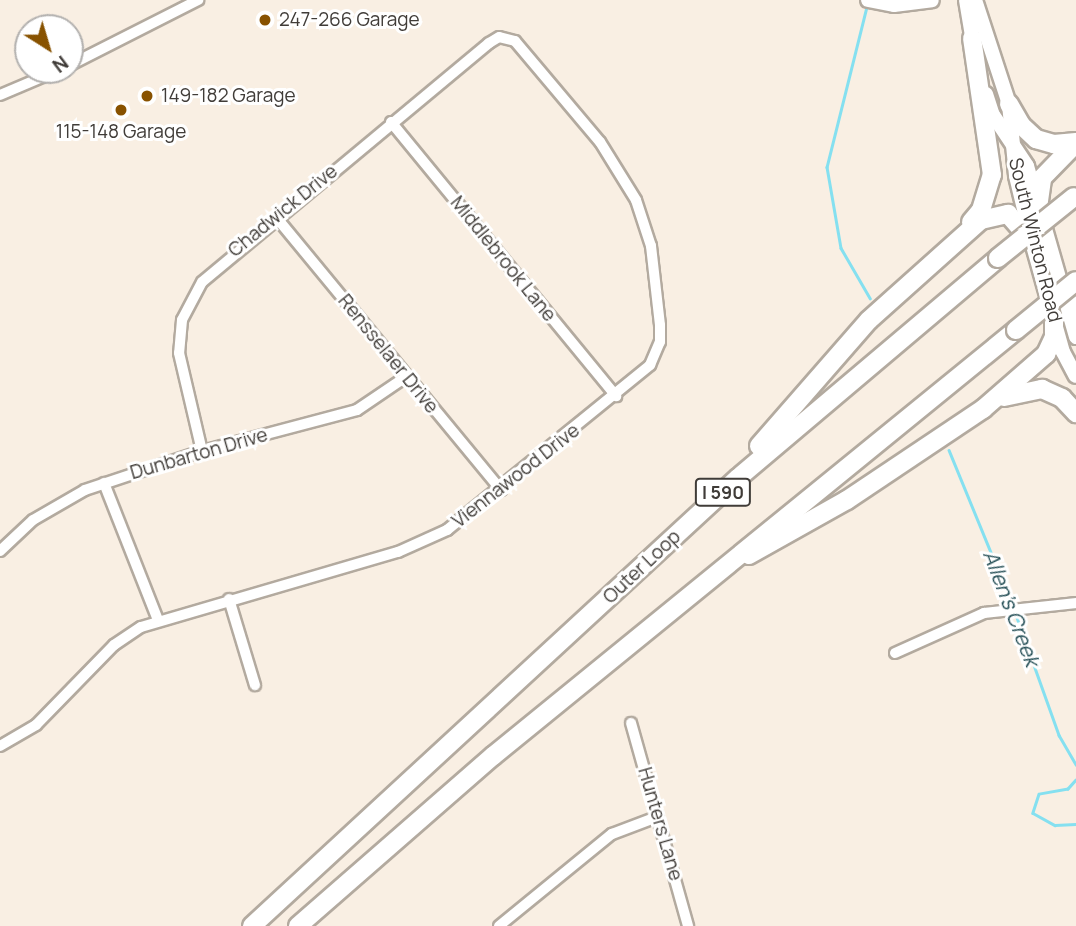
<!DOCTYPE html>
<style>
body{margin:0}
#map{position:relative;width:1076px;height:926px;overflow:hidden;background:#f9efe3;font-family:Manrope,sans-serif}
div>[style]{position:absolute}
.stream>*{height:2.5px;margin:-1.25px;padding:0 1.25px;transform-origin:1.25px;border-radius:1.25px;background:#85e0f0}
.roads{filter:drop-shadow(2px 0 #b3aa9f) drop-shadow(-2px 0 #b3aa9f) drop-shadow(0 2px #b3aa9f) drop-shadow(0 -2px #b3aa9f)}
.street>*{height:10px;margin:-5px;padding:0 5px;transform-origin:5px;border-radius:5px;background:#fff}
.secondary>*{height:14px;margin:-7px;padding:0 7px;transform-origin:7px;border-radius:7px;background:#fff}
.highway>*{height:18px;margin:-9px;padding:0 9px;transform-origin:9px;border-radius:9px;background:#fff}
.bridges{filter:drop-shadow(2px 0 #b3aa9f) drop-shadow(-2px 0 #b3aa9f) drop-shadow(0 2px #b3aa9f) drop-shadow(0 -2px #b3aa9f)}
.highway-bridge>*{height:18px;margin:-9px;padding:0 9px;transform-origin:9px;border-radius:9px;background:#fff}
.dots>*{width:19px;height:19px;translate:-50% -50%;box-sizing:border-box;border:4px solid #fff;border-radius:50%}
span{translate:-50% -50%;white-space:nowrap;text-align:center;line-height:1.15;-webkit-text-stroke:6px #fff;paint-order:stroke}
.shield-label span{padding:2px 5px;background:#fff;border:2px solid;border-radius:5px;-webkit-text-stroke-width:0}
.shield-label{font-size:18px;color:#403c38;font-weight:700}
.poi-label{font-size:19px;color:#403c38}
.left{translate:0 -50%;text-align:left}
.street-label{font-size:19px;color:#403c38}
.water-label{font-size:21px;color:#254f56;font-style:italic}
.north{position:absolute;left:14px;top:14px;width:70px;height:70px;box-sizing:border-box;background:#fff;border:2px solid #b3b1af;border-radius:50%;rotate:143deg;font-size:19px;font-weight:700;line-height:28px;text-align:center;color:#403c38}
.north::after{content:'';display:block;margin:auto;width:24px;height:32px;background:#885200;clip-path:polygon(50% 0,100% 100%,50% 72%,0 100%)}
</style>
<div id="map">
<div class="stream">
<i style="left:867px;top:7px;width:165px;rotate:104deg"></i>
<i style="left:827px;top:167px;width:82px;rotate:80.2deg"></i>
<i style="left:841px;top:248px;width:58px;rotate:59.9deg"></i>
<i style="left:949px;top:450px;width:169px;rotate:67.7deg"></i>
<i style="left:1015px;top:612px;width:131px;rotate:70.3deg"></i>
<i style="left:1059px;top:735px;width:34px;rotate:60deg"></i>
<i style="left:1076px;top:780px;width:12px;rotate:132deg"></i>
<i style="left:1068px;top:789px;width:29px;rotate:170deg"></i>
<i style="left:1039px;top:794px;width:20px;rotate:108deg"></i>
<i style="left:1033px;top:813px;width:25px;rotate:29deg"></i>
<i style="left:1055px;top:825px;width:21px;rotate:-3deg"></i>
</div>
<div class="roads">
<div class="street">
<i style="left:70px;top:65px;width:144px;rotate:-26.9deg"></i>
<i style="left:0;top:95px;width:64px;rotate:-23deg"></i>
<i style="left:391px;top:122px;width:355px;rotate:50.6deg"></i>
<i style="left:276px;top:217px;width:354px;rotate:50.5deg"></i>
<i style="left:104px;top:483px;width:147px;rotate:68.5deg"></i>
<i style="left:0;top:551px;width:45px;rotate:-43.2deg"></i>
<i style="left:33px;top:520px;width:60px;rotate:-30deg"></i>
<i style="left:85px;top:490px;width:123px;rotate:-18.4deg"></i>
<i style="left:202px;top:451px;width:160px;rotate:-14.8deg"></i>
<i style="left:357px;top:410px;width:60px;rotate:-34.2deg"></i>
<i style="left:229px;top:599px;width:90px;rotate:73.2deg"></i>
<i style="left:895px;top:653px;width:98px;rotate:-24.2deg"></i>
<i style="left:984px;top:613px;width:93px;rotate:-6.2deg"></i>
<i style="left:631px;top:723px;width:211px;rotate:74.3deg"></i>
<i style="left:0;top:746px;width:42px;rotate:-30.3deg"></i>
<i style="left:36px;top:725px;width:112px;rotate:-45.7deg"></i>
<i style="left:114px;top:645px;width:32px;rotate:-34deg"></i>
<i style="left:141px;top:627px;width:268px;rotate:-16.3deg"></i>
<i style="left:398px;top:552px;width:54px;rotate:-24.2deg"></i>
<i style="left:447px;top:530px;width:262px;rotate:-39.1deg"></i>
<i style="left:650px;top:365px;width:25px;rotate:-67deg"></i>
<i style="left:660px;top:342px;width:17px;rotate:-90deg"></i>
<i style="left:660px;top:325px;width:80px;rotate:-96.5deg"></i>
<i style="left:651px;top:246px;width:48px;rotate:-108.1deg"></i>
<i style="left:636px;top:200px;width:68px;rotate:-121.8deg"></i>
<i style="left:600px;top:142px;width:132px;rotate:-130.1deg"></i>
<i style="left:515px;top:41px;width:16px;rotate:-166deg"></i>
<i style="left:499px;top:37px;width:12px;rotate:149deg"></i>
<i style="left:489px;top:43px;width:373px;rotate:140.2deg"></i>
<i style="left:202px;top:282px;width:43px;rotate:117.8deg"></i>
<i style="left:182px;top:320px;width:33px;rotate:95deg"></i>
<i style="left:179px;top:353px;width:101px;rotate:76.8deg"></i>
<i style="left:499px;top:926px;width:146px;rotate:-39.2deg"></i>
<i style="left:612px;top:834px;width:48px;rotate:-20.7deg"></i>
</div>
<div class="secondary">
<i style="left:868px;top:0;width:26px;rotate:11deg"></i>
<i style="left:894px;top:5px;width:38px;rotate:-7deg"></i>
<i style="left:966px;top:0;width:49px;rotate:80.5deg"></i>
<i style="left:975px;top:0;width:109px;rotate:71.9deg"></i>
<i style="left:1009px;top:104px;width:72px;rotate:84.4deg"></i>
<i style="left:1016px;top:176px;width:68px;rotate:76.4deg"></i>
<i style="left:1032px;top:242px;width:114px;rotate:74.3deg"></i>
<i style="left:1063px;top:352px;width:27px;rotate:62deg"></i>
<i style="left:986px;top:94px;width:22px;rotate:72deg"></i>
<i style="left:993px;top:115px;width:61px;rotate:56.3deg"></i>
<i style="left:1027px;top:166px;width:178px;rotate:74deg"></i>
</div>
<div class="highway">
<i style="left:1009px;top:104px;width:24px;rotate:60deg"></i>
<i style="left:1021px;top:125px;width:21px;rotate:43deg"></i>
<i style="left:1036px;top:139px;width:19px;rotate:16deg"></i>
<i style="left:1054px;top:144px;width:22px;rotate:-5deg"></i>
<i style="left:1038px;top:208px;width:30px;rotate:-82deg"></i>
<i style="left:1042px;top:178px;width:49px;rotate:-45.8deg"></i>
<i style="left:971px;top:222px;width:16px;rotate:-50deg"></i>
<i style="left:981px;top:210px;width:37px;rotate:-73deg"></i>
<i style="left:992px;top:175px;width:138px;rotate:-98.3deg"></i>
<i style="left:1063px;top:295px;width:21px;rotate:51deg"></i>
<i style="left:1004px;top:397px;width:39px;rotate:-12deg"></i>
<i style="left:1042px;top:389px;width:22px;rotate:24deg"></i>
<i style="left:1062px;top:398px;width:21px;rotate:47deg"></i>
<i style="left:759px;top:446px;width:167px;rotate:-48.9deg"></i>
<i style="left:869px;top:320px;width:150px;rotate:-41.8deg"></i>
<i style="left:981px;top:220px;width:28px;rotate:-13deg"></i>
<i style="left:1008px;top:214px;width:37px;rotate:49deg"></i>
<i style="left:749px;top:555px;width:112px;rotate:-29.3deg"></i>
<i style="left:847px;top:500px;width:164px;rotate:-33.8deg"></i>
<i style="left:983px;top:409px;width:84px;rotate:-41.1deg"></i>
<i style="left:1046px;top:354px;width:19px;rotate:-65deg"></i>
<i style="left:1054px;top:337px;width:19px;rotate:-90deg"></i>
<i style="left:252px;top:926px;width:661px;rotate:-42.67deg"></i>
<i style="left:738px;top:478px;width:341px;rotate:-40.2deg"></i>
<i style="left:298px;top:926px;width:259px;rotate:-41.1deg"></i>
<i style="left:493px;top:756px;width:675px;rotate:-39.16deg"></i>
</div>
</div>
<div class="bridges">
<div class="highway-bridge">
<i style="left:998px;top:258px;width:97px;rotate:-38.8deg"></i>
<i style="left:1016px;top:330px;width:77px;rotate:-39.2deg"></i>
</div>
</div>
<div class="dots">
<i style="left:265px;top:20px;background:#885200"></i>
<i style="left:147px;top:96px;background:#885200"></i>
<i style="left:121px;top:110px;background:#885200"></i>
</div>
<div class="shield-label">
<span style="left:723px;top:492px">I 590</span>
</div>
<div class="poi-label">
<span class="left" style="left:279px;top:20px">247-266 Garage</span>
<span class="left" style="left:161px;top:96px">149-182 Garage</span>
<span style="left:121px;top:132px">115-148 Garage</span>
</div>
<div class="street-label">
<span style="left:283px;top:211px;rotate:-39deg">Chadwick Drive</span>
<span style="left:1035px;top:240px;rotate:76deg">South Winton Road</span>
<span style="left:503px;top:259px;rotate:51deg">Middlebrook Lane</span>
<span style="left:388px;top:354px;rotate:51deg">Rensselaer Drive</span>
<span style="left:199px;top:454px;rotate:-16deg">Dunbarton Drive</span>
<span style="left:516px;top:476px;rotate:-38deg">Viennawood Drive</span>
<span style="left:642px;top:567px;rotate:-43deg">Outer Loop</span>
<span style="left:660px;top:824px;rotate:74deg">Hunters Lane</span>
</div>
<div class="water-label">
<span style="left:1012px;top:608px;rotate:69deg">Allen's Creek</span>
</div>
<div class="north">N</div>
</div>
